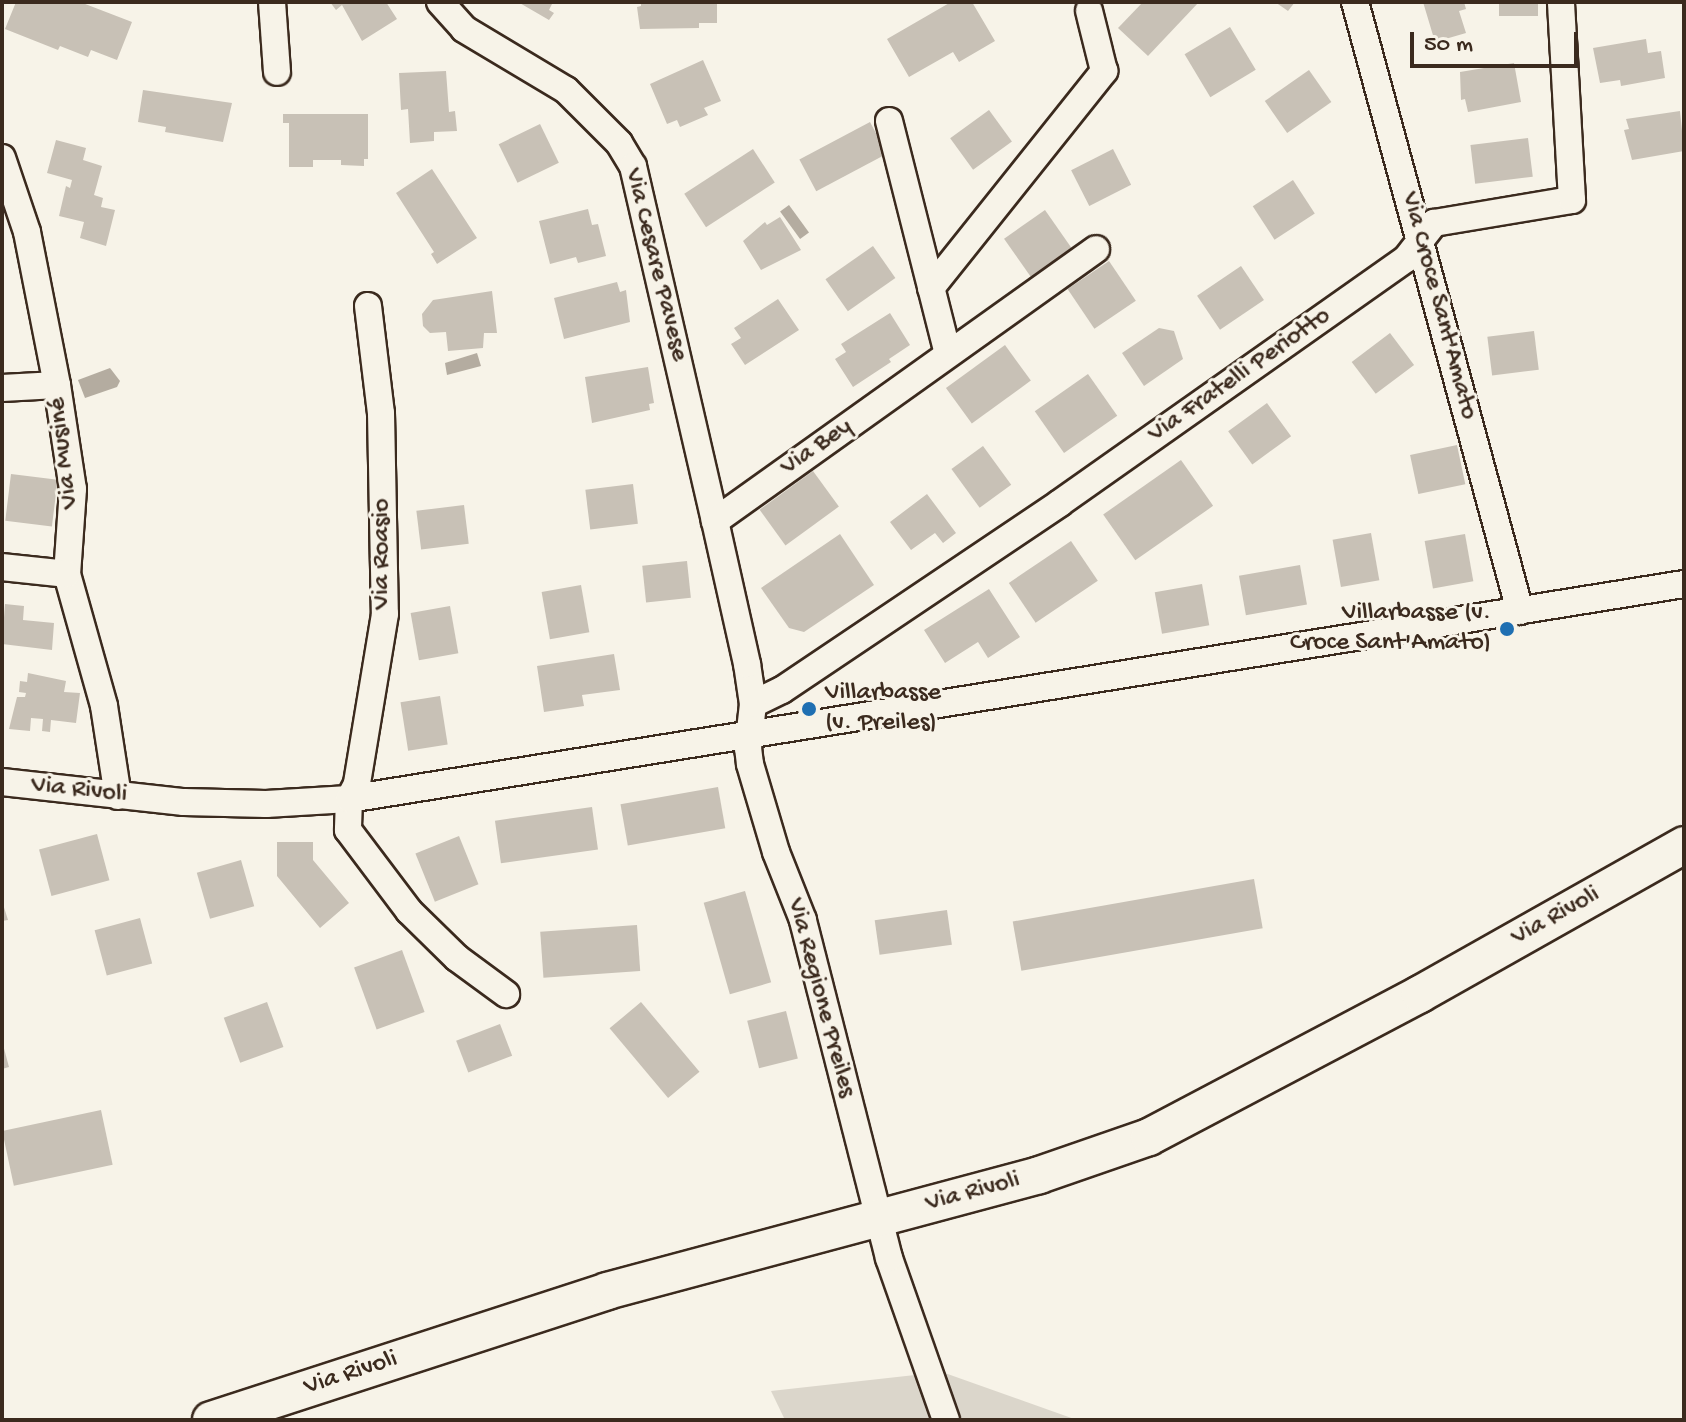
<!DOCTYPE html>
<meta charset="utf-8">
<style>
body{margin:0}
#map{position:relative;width:1686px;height:1422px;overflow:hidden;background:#f7f3e8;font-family:"Gochi Hand",sans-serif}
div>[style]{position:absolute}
.green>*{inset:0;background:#dbd6cb}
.water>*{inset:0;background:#b4aca0;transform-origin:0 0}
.building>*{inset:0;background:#c8c1b6;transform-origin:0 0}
.roads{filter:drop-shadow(2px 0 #3b2a1e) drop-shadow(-2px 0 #3b2a1e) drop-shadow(0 2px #3b2a1e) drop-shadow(0 -2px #3b2a1e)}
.street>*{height:26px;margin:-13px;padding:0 13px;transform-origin:13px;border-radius:13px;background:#f7f3e8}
.secondary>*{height:36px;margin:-18px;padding:0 18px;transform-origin:18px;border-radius:18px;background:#f7f3e8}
.dots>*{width:22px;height:22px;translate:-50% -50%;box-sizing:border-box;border:4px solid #f7f3e8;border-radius:50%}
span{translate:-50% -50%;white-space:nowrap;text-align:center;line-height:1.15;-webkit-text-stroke:6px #f7f3e8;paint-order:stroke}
.street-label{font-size:26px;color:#3b2a1e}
.poi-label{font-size:26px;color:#3b2a1e}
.right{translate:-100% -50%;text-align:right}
.left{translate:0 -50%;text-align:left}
.frame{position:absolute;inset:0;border:4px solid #3b2a1e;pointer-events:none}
.scale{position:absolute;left:1410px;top:32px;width:168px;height:36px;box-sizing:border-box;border:4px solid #3b2a1e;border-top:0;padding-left:10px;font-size:24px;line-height:28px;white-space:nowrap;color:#3b2a1e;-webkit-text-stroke:6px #f7f3e8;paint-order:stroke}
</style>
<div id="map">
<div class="green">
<i style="clip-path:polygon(942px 1372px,1077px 1420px,785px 1420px,771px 1391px)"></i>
</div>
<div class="water">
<i style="left:789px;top:205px;width:34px;height:11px;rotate:54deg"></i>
<i style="clip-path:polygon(477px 353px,481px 366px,447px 375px,445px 363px)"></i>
<i style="clip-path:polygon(110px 368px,120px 381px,117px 387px,85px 398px,78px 380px)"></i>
</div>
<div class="building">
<i style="clip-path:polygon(16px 2px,80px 2px,132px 22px,117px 60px,91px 50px,88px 57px,60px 46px,58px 50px,5px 29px)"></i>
<i style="clip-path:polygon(330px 2px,386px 2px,397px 19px,362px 41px,342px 5px,336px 10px)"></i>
<i style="clip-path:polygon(518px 2px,553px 2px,549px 10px,554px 13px,549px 20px)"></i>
<i style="clip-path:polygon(641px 2px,717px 2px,717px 23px,699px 23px,699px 28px,640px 29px,637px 7px,641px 6px)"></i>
<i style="clip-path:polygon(951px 2px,972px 2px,995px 41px,959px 62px,953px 52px,909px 77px,887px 39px)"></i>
<i style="clip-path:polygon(1143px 2px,1199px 2px,1148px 56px,1118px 28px)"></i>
<i style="clip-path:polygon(1275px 2px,1295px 2px,1288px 11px)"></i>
<i style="clip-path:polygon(1423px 2px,1464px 2px,1466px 9px,1459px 11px,1466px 33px,1435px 42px)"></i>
<i style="left:1499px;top:2px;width:39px;height:14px"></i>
<i style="left:1230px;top:27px;width:50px;height:53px;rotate:59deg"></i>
<i style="clip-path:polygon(1646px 39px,1648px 53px,1661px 51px,1665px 78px,1621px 86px,1620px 80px,1600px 83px,1593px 48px)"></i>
<i style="clip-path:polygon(703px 60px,721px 101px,704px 108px,708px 115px,680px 127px,677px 120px,667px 124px,650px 84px)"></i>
<i style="clip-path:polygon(1514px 63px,1521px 102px,1468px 112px,1465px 99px,1461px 100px,1460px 72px)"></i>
<i style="left:1309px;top:70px;width:39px;height:54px;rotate:55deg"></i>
<i style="clip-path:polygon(446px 71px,449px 112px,455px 111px,457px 131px,434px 132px,434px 141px,410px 143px,408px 109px,401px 110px,399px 73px)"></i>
<i style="clip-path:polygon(143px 90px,232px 103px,223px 142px,165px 132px,166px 127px,138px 122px)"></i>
<i style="left:989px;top:110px;width:39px;height:48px;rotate:54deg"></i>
<i style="clip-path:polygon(1680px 111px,1684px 151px,1632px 160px,1624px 130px,1629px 129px,1626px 119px)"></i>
<i style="clip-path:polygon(283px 114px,368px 114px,368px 159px,364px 159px,364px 166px,341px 165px,341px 160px,313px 160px,313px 167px,289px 167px,289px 123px,283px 123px)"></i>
<i style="left:870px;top:122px;width:36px;height:80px;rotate:62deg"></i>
<i style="left:540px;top:124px;width:43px;height:46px;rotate:64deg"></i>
<i style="left:1528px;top:138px;width:39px;height:58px;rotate:83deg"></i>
<i style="clip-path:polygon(56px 140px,86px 148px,83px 160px,102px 166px,94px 195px,103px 198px,101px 207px,115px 210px,106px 246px,80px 238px,84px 222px,59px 216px,66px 186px,70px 188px,72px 180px,47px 173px)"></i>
<i style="left:753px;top:149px;width:40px;height:82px;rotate:57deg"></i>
<i style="left:1113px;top:149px;width:40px;height:47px;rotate:63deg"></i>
<i style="clip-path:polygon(432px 169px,477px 238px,437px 264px,431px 254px,434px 252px,396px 193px)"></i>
<i style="left:1293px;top:180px;width:40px;height:48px;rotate:57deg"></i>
<i style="clip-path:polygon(588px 209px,592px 225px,598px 224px,606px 256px,578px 263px,576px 257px,550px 264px,539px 221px)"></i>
<i style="left:1045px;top:210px;width:49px;height:50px;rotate:55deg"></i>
<i style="clip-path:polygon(780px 217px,801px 250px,761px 270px,743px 241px,765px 222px,767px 225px)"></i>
<i style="left:873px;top:246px;width:39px;height:58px;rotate:55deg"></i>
<i style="left:1109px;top:261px;width:48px;height:50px;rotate:56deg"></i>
<i style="left:1241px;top:266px;width:41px;height:53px;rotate:56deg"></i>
<i style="clip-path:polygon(617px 282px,620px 292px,626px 290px,630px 322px,564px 339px,554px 298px)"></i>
<i style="clip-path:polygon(492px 291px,497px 333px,484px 333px,483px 348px,448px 351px,446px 332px,430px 333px,423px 326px,422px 314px,433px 300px)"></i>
<i style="clip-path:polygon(778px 299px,799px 330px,745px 365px,731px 344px,741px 338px,734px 328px)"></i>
<i style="clip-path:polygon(890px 313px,910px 345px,889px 359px,891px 362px,853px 387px,835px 359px,846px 352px,841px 344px)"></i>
<i style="clip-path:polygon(1159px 328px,1174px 331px,1183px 359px,1144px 386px,1122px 353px)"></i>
<i style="left:1534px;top:331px;width:39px;height:47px;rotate:83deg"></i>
<i style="left:1390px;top:333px;width:40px;height:48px;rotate:53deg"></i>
<i style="left:1005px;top:345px;width:44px;height:73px;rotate:54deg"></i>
<i style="clip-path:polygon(648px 367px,654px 403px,649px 404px,650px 410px,592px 423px,585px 377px)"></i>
<i style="left:1088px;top:374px;width:51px;height:65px;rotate:55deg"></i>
<i style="left:1267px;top:403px;width:41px;height:48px;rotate:54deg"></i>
<i style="left:1457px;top:445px;width:40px;height:48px;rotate:78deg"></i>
<i style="left:983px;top:446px;width:48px;height:39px;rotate:54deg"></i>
<i style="left:1181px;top:460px;width:56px;height:95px;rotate:55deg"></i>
<i style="left:813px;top:471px;width:44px;height:66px;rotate:54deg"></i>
<i style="left:11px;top:474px;width:47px;height:47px;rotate:7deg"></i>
<i style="left:633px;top:484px;width:40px;height:48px;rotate:83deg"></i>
<i style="clip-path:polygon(927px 494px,956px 533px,943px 543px,935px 533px,911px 550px,890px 522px)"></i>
<i style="left:464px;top:505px;width:39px;height:48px;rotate:83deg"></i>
<i style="left:1371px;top:533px;width:48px;height:39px;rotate:80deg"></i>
<i style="clip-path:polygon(840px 534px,874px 585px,804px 632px,789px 628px,761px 588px)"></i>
<i style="left:1465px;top:534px;width:48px;height:41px;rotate:80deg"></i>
<i style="left:1071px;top:541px;width:48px;height:75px;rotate:56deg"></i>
<i style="left:687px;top:561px;width:37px;height:45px;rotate:84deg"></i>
<i style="left:1300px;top:565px;width:40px;height:62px;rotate:80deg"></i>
<i style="left:1202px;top:584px;width:42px;height:48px;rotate:80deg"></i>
<i style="left:581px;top:585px;width:48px;height:40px;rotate:80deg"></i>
<i style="clip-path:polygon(989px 589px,1020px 637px,988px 658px,978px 642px,945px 663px,924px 630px)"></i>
<i style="clip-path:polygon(5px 604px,24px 606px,23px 620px,54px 623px,52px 650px,2px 644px)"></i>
<i style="left:450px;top:606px;width:48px;height:40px;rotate:80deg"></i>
<i style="clip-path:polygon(614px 654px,620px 690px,582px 695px,584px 706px,544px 712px,537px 666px)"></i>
<i style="clip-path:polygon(28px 673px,66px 681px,64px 692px,80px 693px,76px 723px,51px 720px,50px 732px,42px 731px,43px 719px,31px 718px,30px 731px,9px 729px,17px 697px,25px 697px,26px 693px,19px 692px,20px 681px,27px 682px)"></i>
<i style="left:440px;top:696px;width:49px;height:40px;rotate:81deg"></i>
<i style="left:718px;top:787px;width:42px;height:99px;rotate:80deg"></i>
<i style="left:592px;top:807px;width:43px;height:98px;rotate:82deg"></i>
<i style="left:97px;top:834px;width:48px;height:60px;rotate:75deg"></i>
<i style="left:459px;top:836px;width:52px;height:47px;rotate:68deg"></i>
<i style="clip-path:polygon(277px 842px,313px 842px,313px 860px,349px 903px,320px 928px,277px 876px)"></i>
<i style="left:241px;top:860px;width:48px;height:46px;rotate:74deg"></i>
<i style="left:1254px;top:879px;width:50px;height:245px;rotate:80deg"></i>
<i style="left:745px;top:891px;width:95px;height:43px;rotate:74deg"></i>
<i style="clip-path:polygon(2px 901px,8px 920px,2px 921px)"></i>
<i style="left:947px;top:910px;width:35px;height:73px;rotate:82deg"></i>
<i style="left:140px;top:918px;width:47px;height:47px;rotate:75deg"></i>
<i style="left:637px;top:925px;width:46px;height:97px;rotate:86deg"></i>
<i style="left:402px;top:950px;width:66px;height:51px;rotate:70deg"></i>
<i style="left:267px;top:1002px;width:48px;height:46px;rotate:70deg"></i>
<i style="left:641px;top:1002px;width:91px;height:41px;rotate:50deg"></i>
<i style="left:786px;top:1011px;width:49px;height:40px;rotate:76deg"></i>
<i style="left:500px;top:1024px;width:34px;height:47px;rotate:69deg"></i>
<i style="clip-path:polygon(2px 1041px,9px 1067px,2px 1069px)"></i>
<i style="left:101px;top:1110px;width:56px;height:101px;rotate:78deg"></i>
</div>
<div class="roads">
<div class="street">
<i style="left:272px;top:2px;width:70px;rotate:85.9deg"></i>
<i style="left:440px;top:2px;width:36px;rotate:48deg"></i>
<i style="left:464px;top:29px;width:119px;rotate:30.9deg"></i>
<i style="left:566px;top:90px;width:75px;rotate:45deg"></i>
<i style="left:619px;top:143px;width:27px;rotate:59deg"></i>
<i style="left:633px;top:166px;width:364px;rotate:77deg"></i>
<i style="left:1355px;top:2px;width:631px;rotate:74.84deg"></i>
<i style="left:889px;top:121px;width:240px;rotate:75.8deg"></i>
<i style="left:2px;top:158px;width:78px;rotate:71.3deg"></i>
<i style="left:27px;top:232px;width:156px;rotate:78.9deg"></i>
<i style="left:57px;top:385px;width:105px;rotate:81.3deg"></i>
<i style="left:73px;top:489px;width:85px;rotate:94deg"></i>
<i style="left:67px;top:574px;width:137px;rotate:74.3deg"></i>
<i style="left:104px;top:706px;width:91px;rotate:81.2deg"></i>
<i style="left:931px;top:288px;width:278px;rotate:-51.4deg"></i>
<i style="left:1104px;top:71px;width:62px;rotate:-104deg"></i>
<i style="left:368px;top:306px;width:108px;rotate:83.1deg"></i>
<i style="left:381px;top:413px;width:201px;rotate:88.9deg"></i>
<i style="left:385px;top:614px;width:172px;rotate:99.4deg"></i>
<i style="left:357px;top:784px;width:17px;rotate:118deg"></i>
<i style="left:349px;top:799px;width:31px;rotate:92deg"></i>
<i style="left:348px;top:830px;width:101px;rotate:53deg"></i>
<i style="left:409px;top:911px;width:67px;rotate:44.4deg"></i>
<i style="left:457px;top:958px;width:61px;rotate:36.3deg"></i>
<i style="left:2px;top:388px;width:55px;rotate:-3.1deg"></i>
<i style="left:2px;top:567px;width:65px;rotate:6.1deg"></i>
<i style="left:753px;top:704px;width:32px;rotate:-26deg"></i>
<i style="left:782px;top:690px;width:335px;rotate:-33.9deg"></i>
<i style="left:1060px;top:503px;width:423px;rotate:-35.2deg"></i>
<i style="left:1406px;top:259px;width:46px;rotate:-52.1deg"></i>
<i style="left:1434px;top:223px;width:140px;rotate:-9.5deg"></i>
<i style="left:1572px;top:200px;width:198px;rotate:-93.2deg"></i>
<i style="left:2px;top:782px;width:183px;rotate:6.3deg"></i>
<i style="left:184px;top:802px;width:82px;rotate:1.4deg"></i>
<i style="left:266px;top:804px;width:83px;rotate:-3.4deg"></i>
<i style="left:349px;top:799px;width:1352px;rotate:-9.15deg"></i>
<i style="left:946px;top:1420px;width:172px;rotate:-109.4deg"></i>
<i style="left:889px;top:1258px;width:349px;rotate:-104.3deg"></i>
<i style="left:803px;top:920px;width:73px;rotate:-111.7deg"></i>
<i style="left:776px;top:852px;width:92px;rotate:-106.5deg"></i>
<i style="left:750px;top:764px;width:16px;rotate:-97deg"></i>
<i style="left:748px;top:748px;width:44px;rotate:-83.5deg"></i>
<i style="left:753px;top:704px;width:40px;rotate:-98.5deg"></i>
<i style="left:747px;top:664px;width:147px;rotate:-102.6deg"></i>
<i style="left:715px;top:521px;width:468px;rotate:-35.5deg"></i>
</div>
<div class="secondary">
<i style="left:211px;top:1420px;width:416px;rotate:-18deg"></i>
<i style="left:607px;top:1291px;width:447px;rotate:-15deg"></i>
<i style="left:1039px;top:1175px;width:116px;rotate:-19.1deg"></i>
<i style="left:1149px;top:1137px;width:306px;rotate:-27.8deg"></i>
<i style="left:1420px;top:994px;width:303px;rotate:-29.4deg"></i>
</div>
</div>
<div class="dots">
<i style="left:1507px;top:629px;background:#1f6fb2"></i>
<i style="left:809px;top:709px;background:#1f6fb2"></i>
</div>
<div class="street-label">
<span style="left:655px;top:265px;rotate:76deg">Via Cesare Pavese</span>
<span style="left:1438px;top:306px;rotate:75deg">Via Croce Sant'Amato</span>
<span style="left:1240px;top:376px;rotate:-35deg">Via Fratelli Periotto</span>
<span style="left:817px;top:448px;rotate:-35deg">Via Bey</span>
<span style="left:65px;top:453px;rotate:-97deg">Via Musiné</span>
<span style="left:383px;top:554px;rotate:-90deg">Via Roasio</span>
<span style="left:79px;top:791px;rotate:6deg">Via Rivoli</span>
<span style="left:1556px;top:917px;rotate:-29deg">Via Rivoli</span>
<span style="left:820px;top:998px;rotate:75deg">Via Regione Preiles</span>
<span style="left:973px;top:1193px;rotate:-15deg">Via Rivoli</span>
<span style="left:351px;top:1374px;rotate:-18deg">Via Rivoli</span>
</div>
<div class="poi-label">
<span class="right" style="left:1491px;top:629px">Villarbasse (v.<br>Croce Sant'Amato)</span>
<span class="left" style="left:825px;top:709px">Villarbasse<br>(v. Preiles)</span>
</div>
<div class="frame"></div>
<div class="scale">50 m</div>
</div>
